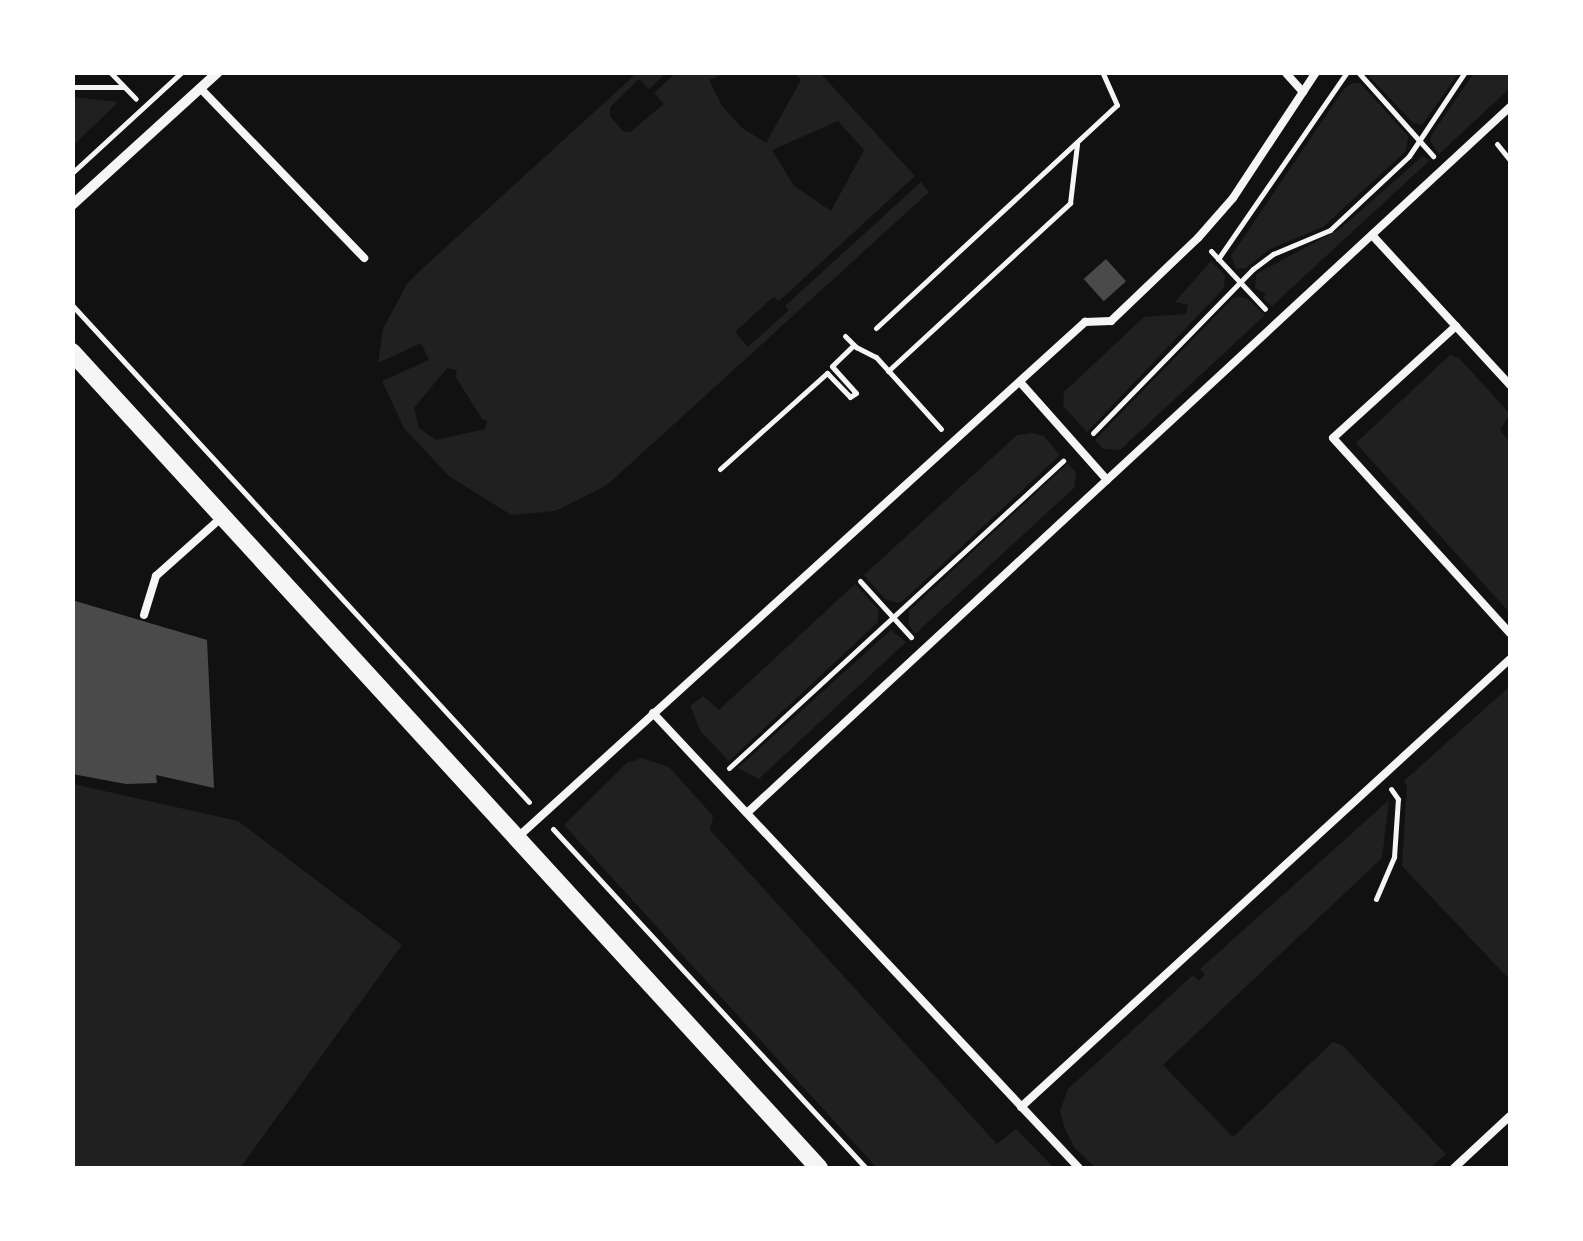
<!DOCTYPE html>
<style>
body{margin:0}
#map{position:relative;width:1583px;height:1241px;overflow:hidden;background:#111;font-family:Figtree,sans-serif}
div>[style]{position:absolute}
.green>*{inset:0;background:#202020}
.building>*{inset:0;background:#4a4a4a;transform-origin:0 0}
.path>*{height:5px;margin:-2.5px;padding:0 2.5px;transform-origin:2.5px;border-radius:2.5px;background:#f5f5f5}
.service>*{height:8px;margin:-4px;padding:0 4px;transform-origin:4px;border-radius:4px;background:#f5f5f5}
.minor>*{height:10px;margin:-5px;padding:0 5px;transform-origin:5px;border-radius:5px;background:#f5f5f5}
.tertiary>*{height:18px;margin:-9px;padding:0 9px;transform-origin:9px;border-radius:9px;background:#f5f5f5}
span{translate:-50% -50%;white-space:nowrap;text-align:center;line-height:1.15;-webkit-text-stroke:10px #fff;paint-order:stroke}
.frame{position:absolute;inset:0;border:75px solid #fff;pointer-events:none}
</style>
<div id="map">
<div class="green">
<i style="clip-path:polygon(evenodd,637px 73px,666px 73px,649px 89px,639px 79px,610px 107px,610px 116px,624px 132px,630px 132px,664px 104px,654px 93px,676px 73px,725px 73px,709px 80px,722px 106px,742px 128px,766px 143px,801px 80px,794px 73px,820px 73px,915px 176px,779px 301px,773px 297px,735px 332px,748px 347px,789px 310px,785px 306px,921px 182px,929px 192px,607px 485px,555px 511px,511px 515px,449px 476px,404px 428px,382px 381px,429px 360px,421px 343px,378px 363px,383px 329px,407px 284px,422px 269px,637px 73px,838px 121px,864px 150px,831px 211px,794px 186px,772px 150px,838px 121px,637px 73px,447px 368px,457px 370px,455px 376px,482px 419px,487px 421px,485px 429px,436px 440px,419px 428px,414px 408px,447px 368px)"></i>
<i style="clip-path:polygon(1366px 73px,1459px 73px,1422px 125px,1413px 123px)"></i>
<i style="clip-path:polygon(1474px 73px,1510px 73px,1510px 88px,1439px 154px,1430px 141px,1432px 134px)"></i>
<i style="clip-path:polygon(1352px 83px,1360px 83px,1408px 136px,1406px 151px,1323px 227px,1270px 249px,1246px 268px,1236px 269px,1231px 256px,1344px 89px)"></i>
<i style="clip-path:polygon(73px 97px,118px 102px,73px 146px,72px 98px)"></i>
<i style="clip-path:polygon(1423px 156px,1429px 161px,1272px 306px,1263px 298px,1266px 294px,1255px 288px,1256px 274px,1340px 229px)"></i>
<i style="clip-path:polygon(1211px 261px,1225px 275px,1224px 288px,1087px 432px,1063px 406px,1064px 392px,1144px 317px,1186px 314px,1188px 305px,1175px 302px)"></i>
<i style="clip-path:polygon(1240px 297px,1248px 299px,1265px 315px,1120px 450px,1103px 449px,1095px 440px,1233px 298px)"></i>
<i style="clip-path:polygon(1450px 355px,1459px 358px,1510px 414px,1500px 430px,1510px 442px,1510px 613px,1356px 443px)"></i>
<i style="clip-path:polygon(1032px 433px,1044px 436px,1060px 455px,904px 600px,898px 603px,885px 599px,864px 575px,1017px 435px)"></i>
<i style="clip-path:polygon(1068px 463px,1076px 473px,1074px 488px,915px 634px,909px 625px,909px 611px)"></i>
<i style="clip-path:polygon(855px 584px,878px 609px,878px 622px,729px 761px,701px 732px,690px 706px,703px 696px,719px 710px)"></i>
<i style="clip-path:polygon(891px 630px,906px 642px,765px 773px,759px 779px,738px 768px)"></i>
<i style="clip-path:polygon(1510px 686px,1510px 980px,1402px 866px,1407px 786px,1404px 781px)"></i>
<i style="clip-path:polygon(642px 758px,669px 767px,713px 816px,710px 830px,997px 1144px,1016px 1129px,1054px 1168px,877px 1168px,564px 825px,627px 763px)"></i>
<i style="clip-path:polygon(73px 784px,238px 821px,402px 945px,240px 1168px,73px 1168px)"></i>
<i style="clip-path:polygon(1389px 800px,1382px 858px,1163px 1065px,1233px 1137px,1333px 1042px,1342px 1045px,1446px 1154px,1430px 1168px,1096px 1168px,1074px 1147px,1065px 1129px,1060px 1111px,1068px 1089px,1193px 975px,1199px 981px,1205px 974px,1200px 969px)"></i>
</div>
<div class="building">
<i style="left:1106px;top:259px;width:30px;height:30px;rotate:48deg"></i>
<i style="clip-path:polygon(72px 600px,207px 640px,214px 788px,156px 775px,157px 783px,126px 784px,72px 774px)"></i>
</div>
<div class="path">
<i style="left:110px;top:72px;width:37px;rotate:46deg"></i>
<i style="left:1358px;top:72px;width:113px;rotate:48.2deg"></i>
<i style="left:72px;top:87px;width:52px"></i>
<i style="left:1497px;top:144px;width:21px;rotate:51deg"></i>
<i style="left:72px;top:173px;width:149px;rotate:-42.6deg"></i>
<i style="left:1211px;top:251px;width:79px;rotate:47deg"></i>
<i style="left:1218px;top:259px;width:227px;rotate:-55.4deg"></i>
<i style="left:72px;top:305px;width:675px;rotate:47.4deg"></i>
<i style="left:876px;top:328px;width:328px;rotate:-42.8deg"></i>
<i style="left:1117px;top:105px;width:36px;rotate:-114deg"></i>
<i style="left:845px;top:336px;width:16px;rotate:45deg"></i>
<i style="left:856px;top:347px;width:22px;rotate:27deg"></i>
<i style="left:876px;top:357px;width:97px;rotate:47.9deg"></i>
<i style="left:888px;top:371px;width:248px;rotate:-42.7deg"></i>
<i style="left:1070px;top:203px;width:59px;rotate:-83.2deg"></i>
<i style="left:1093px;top:433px;width:229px;rotate:-45.7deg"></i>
<i style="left:1253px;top:269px;width:25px;rotate:-37deg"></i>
<i style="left:1273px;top:254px;width:62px;rotate:-22.8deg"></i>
<i style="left:1330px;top:230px;width:108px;rotate:-43.1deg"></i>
<i style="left:1409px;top:156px;width:101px;rotate:-56.3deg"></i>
<i style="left:720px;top:469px;width:144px;rotate:-41.9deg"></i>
<i style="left:827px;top:373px;width:33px;rotate:46deg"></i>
<i style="left:850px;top:397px;width:7px;rotate:-34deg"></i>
<i style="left:856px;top:393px;width:36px;rotate:-132deg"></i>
<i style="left:832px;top:366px;width:30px;rotate:-44deg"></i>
<i style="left:860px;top:581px;width:76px;rotate:47.7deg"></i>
<i style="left:729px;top:768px;width:454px;rotate:-42.6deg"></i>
<i style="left:553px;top:829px;width:461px;rotate:47.3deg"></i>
<i style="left:1376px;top:899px;width:46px;rotate:-66.8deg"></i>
<i style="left:1394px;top:857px;width:58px;rotate:-86.1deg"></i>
<i style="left:1398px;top:799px;width:12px;rotate:-125deg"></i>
</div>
<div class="service">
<i style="left:1285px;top:72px;width:27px;rotate:48deg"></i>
<i style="left:201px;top:89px;width:235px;rotate:46deg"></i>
<i style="left:1372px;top:235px;width:204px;rotate:47.4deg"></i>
<i style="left:1456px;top:326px;width:166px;rotate:137.7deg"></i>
<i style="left:1333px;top:438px;width:263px;rotate:47.8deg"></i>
<i style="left:1020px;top:382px;width:131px;rotate:48.4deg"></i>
<i style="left:144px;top:615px;width:41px;rotate:-72.9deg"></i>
<i style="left:156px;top:576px;width:89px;rotate:-41.8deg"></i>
<i style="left:653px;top:713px;width:623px;rotate:46.89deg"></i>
<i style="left:747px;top:813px;width:1040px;rotate:-42.78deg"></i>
<i style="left:519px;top:836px;width:765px;rotate:-42.24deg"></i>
<i style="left:1085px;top:322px;width:26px;rotate:-2deg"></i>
<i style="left:1111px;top:321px;width:120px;rotate:-43.7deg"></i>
<i style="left:1198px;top:238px;width:53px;rotate:-48.8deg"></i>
<i style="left:1233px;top:198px;width:151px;rotate:-56.6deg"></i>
<i style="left:1021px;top:1107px;width:663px;rotate:-42.49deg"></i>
<i style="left:1454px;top:1168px;width:76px;rotate:-42.9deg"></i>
</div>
<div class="minor">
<i style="left:72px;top:205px;width:197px;rotate:-42.3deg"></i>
</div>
<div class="tertiary">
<i style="left:72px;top:352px;width:1106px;rotate:47.53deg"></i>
</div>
<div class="frame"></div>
</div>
